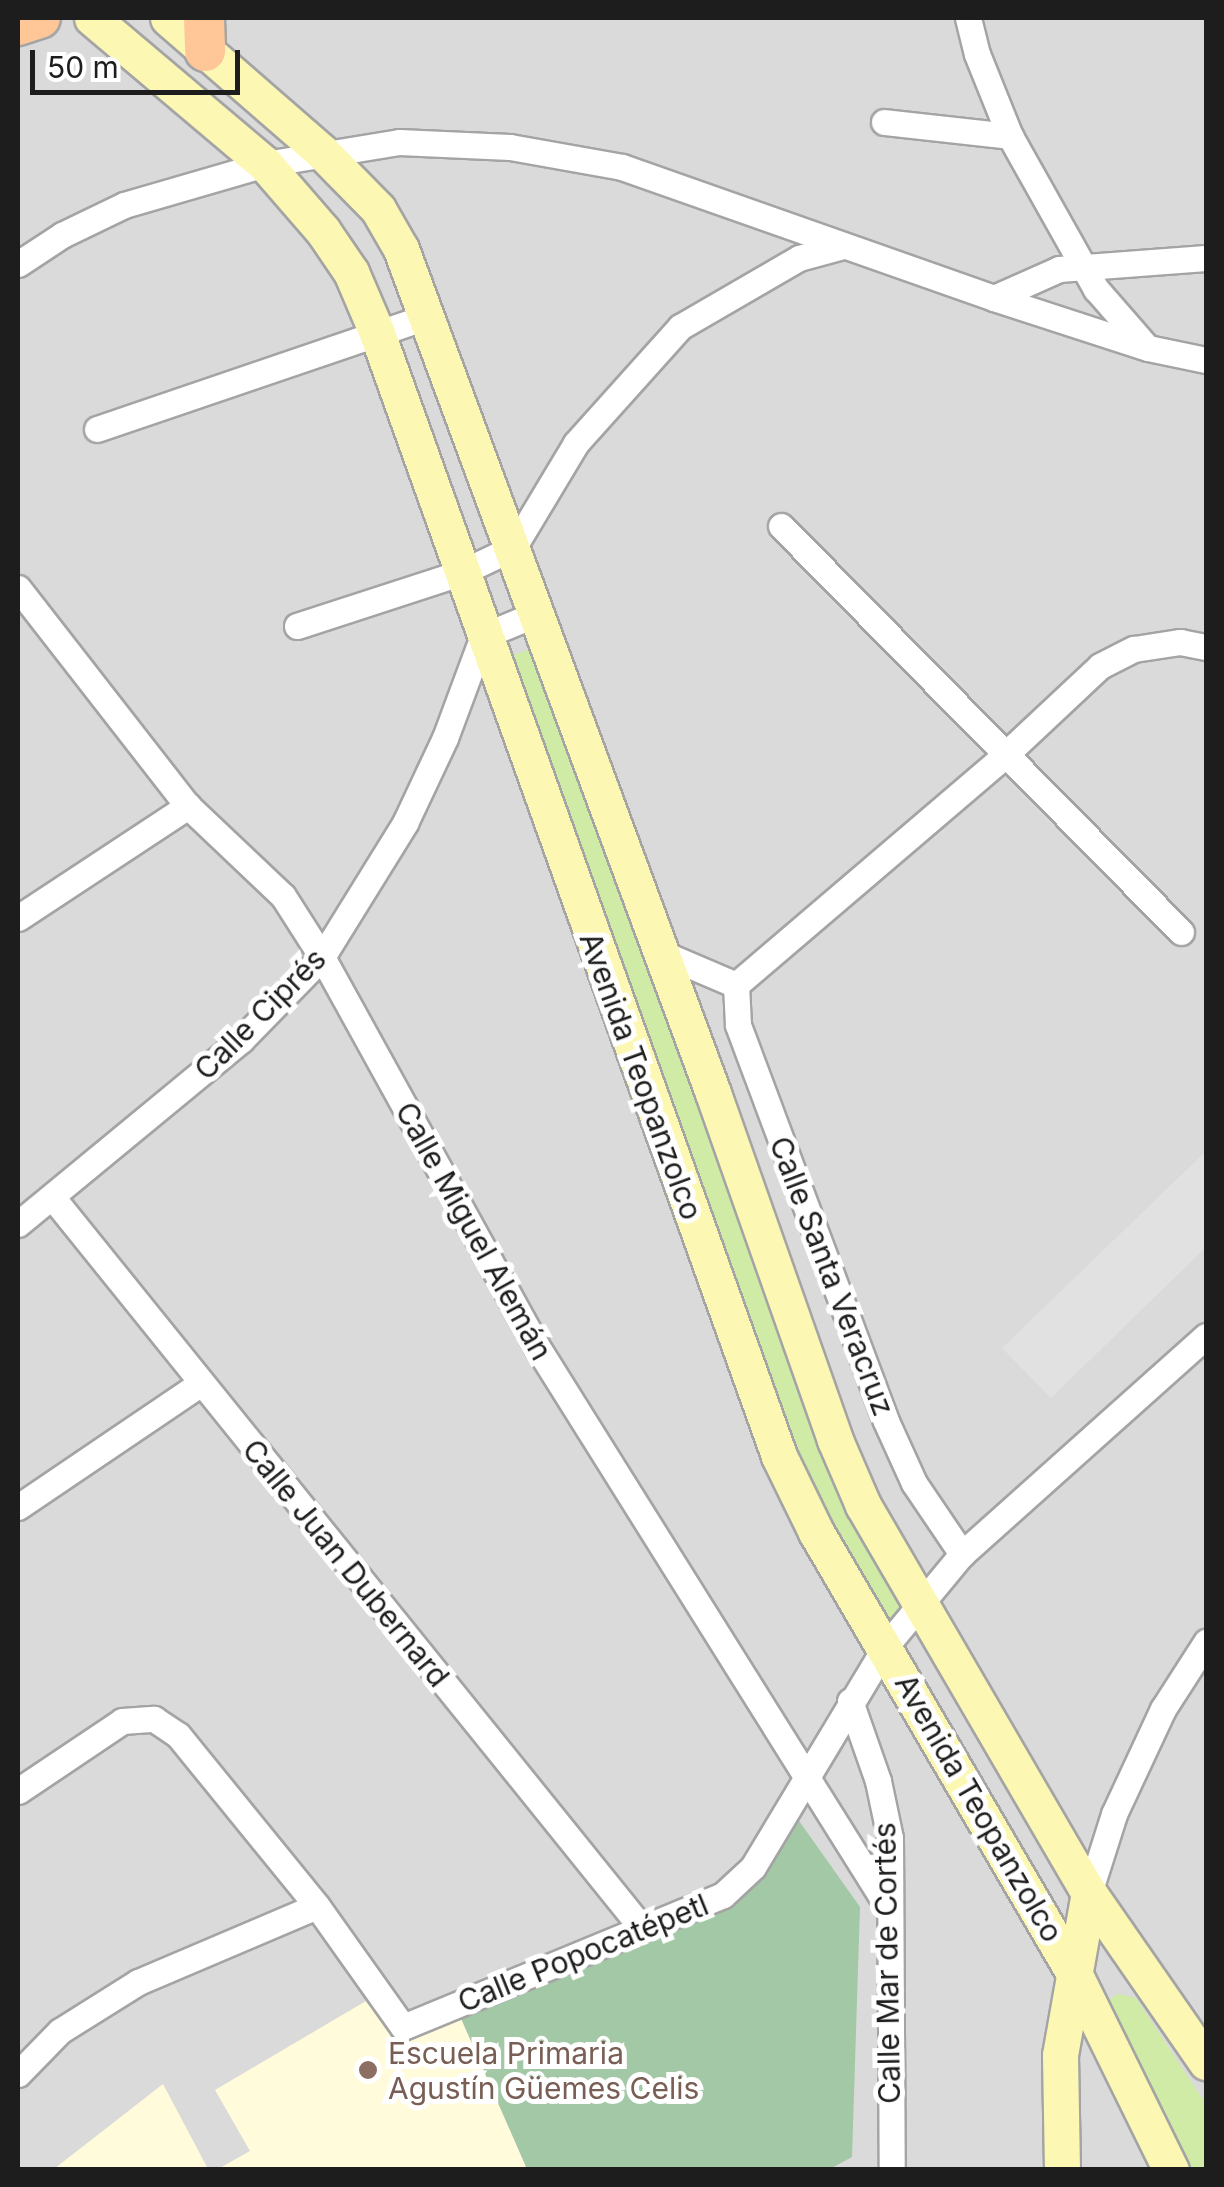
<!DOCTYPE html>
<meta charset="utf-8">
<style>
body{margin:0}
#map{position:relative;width:1224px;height:2187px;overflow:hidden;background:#efe9e2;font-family:Inter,sans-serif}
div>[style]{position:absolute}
.residential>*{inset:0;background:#dbdada;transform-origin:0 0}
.education>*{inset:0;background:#fffbdb}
.grass>*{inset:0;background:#cfeba6}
.cemetery>*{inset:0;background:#a3c8a5}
.parking>*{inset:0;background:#e1e1e1}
.roads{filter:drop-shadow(2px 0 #a4a4a4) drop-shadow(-2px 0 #a4a4a4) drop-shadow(0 2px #a4a4a4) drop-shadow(0 -2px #a4a4a4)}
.street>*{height:25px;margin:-12.5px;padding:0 12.5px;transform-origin:12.5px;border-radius:12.5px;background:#fff}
.secondary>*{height:35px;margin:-17.5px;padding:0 17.5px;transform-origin:17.5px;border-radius:17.5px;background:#fcf8b4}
.primary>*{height:40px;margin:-20px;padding:0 20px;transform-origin:20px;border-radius:20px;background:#ffc797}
.dots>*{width:28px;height:28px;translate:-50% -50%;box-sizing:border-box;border:5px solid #fff;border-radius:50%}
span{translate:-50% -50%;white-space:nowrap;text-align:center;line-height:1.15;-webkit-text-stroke:10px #fff;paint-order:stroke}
.street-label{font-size:30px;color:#1d1d1d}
.education-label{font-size:30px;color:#785e54}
.left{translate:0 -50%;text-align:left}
.frame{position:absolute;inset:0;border:20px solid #1d1d1d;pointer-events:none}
.scale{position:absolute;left:30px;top:50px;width:210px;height:45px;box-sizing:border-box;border:5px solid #1d1d1d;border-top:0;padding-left:12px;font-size:30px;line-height:35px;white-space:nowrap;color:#1d1d1d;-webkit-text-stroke:8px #fff;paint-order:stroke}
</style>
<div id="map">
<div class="residential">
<i style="left:18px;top:18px;width:1188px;height:2151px"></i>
</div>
<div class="education">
<i style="clip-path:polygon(366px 2001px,403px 2041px,460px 2016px,527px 2169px,218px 2169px,250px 2151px,215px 2090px)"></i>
<i style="clip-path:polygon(163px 2084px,208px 2169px,54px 2169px)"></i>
</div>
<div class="grass">
<i style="clip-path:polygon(548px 644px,713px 1093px,918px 1606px,885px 1647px,816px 1532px,492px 661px)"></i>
<i style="clip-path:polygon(1118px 1994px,1136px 1998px,1206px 2104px,1206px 2169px,1185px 2169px,1106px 2010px,1108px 2000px)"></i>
</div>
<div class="cemetery">
<i style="clip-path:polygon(797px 1818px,860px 1907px,852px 2157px,828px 2170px,527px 2169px,460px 2016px,769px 1863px)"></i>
</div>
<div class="parking">
<i style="clip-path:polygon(1205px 1152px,1206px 1247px,1051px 1398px,1002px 1348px)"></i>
</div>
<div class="roads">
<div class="street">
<i style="left:968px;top:18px;width:37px;rotate:76deg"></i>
<i style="left:977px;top:54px;width:88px;rotate:68.1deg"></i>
<i style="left:1010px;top:136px;width:176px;rotate:60.7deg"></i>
<i style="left:1096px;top:289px;width:73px;rotate:48.9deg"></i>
<i style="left:884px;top:122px;width:127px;rotate:6.3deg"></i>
<i style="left:18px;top:264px;width:53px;rotate:-33.4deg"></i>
<i style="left:62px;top:235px;width:69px;rotate:-25.8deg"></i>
<i style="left:124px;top:205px;width:147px;rotate:-16.2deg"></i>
<i style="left:265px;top:164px;width:136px;rotate:-9.3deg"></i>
<i style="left:399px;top:142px;width:111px;rotate:2.6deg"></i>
<i style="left:510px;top:147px;width:114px;rotate:10.1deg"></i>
<i style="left:622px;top:167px;width:394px;rotate:19.4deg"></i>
<i style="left:994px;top:298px;width:162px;rotate:18deg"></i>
<i style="left:1148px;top:348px;width:59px;rotate:11.7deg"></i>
<i style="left:994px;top:298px;width:71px;rotate:-24deg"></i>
<i style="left:1059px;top:269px;width:147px;rotate:-4.3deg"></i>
<i style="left:97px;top:429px;width:350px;rotate:-18.8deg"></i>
<i style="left:781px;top:526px;width:570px;rotate:45.43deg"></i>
<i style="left:18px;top:588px;width:276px;rotate:52.1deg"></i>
<i style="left:188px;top:806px;width:131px;rotate:43.5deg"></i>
<i style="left:283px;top:896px;width:72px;rotate:57.4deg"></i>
<i style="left:322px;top:957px;width:443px;rotate:61.1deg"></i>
<i style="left:536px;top:1345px;width:663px;rotate:57.94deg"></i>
<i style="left:297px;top:626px;width:171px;rotate:-18deg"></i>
<i style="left:460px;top:573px;width:59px;rotate:-25.3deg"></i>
<i style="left:513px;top:548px;width:122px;rotate:-59deg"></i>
<i style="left:576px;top:443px;width:156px;rotate:-48.1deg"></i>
<i style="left:680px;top:327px;width:138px;rotate:-30.1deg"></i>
<i style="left:799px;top:258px;width:46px;rotate:-15.3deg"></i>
<i style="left:18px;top:918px;width:204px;rotate:-33.4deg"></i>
<i style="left:659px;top:952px;width:84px;rotate:23.2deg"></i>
<i style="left:736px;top:985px;width:40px;rotate:87.1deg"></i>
<i style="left:738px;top:1025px;width:421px;rotate:69.5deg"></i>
<i style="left:885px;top:1419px;width:70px;rotate:65.6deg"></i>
<i style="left:914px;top:1483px;width:86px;rotate:55.9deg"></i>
<i style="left:736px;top:985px;width:354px;rotate:-40.5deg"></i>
<i style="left:1005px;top:755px;width:130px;rotate:-43.1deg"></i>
<i style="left:1100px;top:666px;width:38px;rotate:-27deg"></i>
<i style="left:1134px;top:649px;width:47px;rotate:-8.7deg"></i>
<i style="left:1180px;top:642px;width:26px;rotate:11deg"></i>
<i style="left:53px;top:1198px;width:937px;rotate:51.11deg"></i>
<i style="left:18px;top:1224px;width:289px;rotate:-39.5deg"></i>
<i style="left:241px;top:1040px;width:116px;rotate:-45.7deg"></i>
<i style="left:322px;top:957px;width:158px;rotate:-58.2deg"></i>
<i style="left:405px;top:823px;width:94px;rotate:-64.8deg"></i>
<i style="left:445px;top:738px;width:109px;rotate:-69.6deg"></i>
<i style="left:483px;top:636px;width:57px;rotate:-22.5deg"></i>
<i style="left:18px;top:1507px;width:221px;rotate:-34.1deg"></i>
<i style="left:850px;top:1701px;width:85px;rotate:70.7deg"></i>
<i style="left:878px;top:1781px;width:58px;rotate:78.1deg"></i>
<i style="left:890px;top:1838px;width:332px;rotate:89.7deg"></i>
<i style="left:18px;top:1791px;width:125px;rotate:-33.9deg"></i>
<i style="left:122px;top:1721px;width:32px;rotate:-4deg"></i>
<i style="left:154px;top:1719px;width:29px;rotate:34deg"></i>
<i style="left:178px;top:1735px;width:220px;rotate:50.9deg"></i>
<i style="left:317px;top:1906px;width:148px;rotate:54.6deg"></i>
<i style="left:403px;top:2027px;width:346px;rotate:-22.4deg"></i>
<i style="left:723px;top:1895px;width:41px;rotate:-43deg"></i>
<i style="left:753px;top:1867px;width:257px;rotate:-59deg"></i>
<i style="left:885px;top:1647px;width:121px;rotate:-50.4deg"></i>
<i style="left:962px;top:1554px;width:327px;rotate:-41.8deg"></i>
<i style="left:1089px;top:1893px;width:83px;rotate:-72.4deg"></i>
<i style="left:1114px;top:1814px;width:116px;rotate:-65deg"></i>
<i style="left:1163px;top:1709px;width:80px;rotate:-57.3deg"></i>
<i style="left:18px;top:2074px;width:60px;rotate:-45.7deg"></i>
<i style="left:60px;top:2031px;width:92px;rotate:-32.1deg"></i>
<i style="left:138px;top:1982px;width:194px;rotate:-23deg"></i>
</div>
<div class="secondary">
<i style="left:92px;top:18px;width:226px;rotate:40.2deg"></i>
<i style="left:265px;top:164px;width:89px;rotate:49.1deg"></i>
<i style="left:323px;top:231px;width:50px;rotate:55.7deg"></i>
<i style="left:351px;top:272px;width:66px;rotate:66.9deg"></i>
<i style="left:377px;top:333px;width:1193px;rotate:70.3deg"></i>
<i style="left:779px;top:1456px;width:85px;rotate:64deg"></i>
<i style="left:816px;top:1532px;width:513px;rotate:59.69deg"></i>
<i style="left:1075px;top:1975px;width:217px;rotate:63.8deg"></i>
<i style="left:168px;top:18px;width:204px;rotate:41deg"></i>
<i style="left:322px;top:152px;width:80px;rotate:45.5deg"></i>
<i style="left:378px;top:209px;width:46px;rotate:60.1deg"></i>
<i style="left:401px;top:249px;width:900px;rotate:69.71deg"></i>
<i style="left:713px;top:1093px;width:368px;rotate:70.6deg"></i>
<i style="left:835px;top:1440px;width:71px;rotate:66.7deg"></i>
<i style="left:863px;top:1505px;width:449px;rotate:59.8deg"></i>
<i style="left:1089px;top:1893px;width:206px;rotate:55.3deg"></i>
<i style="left:1062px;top:2170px;width:115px;rotate:-91deg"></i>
<i style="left:1060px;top:2055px;width:165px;rotate:-79.9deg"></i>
</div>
<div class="primary">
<i style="left:204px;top:18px;width:33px;rotate:88deg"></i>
<i style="left:18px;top:25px;width:23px;rotate:-18deg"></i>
</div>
</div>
<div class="dots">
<i style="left:368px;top:2070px;background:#8d6e63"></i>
</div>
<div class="street-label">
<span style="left:260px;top:1014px;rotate:-45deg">Calle Ciprés</span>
<span style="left:641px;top:1076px;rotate:70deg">Avenida Teopanzolco</span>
<span style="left:474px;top:1231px;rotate:61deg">Calle Miguel Alemán</span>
<span style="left:832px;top:1276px;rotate:69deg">Calle Santa Veracruz</span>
<span style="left:346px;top:1563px;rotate:51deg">Calle Juan Dubernard</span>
<span style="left:979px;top:1808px;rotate:60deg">Avenida Teopanzolco</span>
<span style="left:583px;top:1953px;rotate:-22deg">Calle Popocatépetl</span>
<span style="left:887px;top:1963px;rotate:-91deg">Calle Mar de Cortés</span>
</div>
<div class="education-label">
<span class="left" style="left:388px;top:2070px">Escuela Primaria<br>Agustín Güemes Celis</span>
</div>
<div class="frame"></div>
<div class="scale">50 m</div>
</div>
